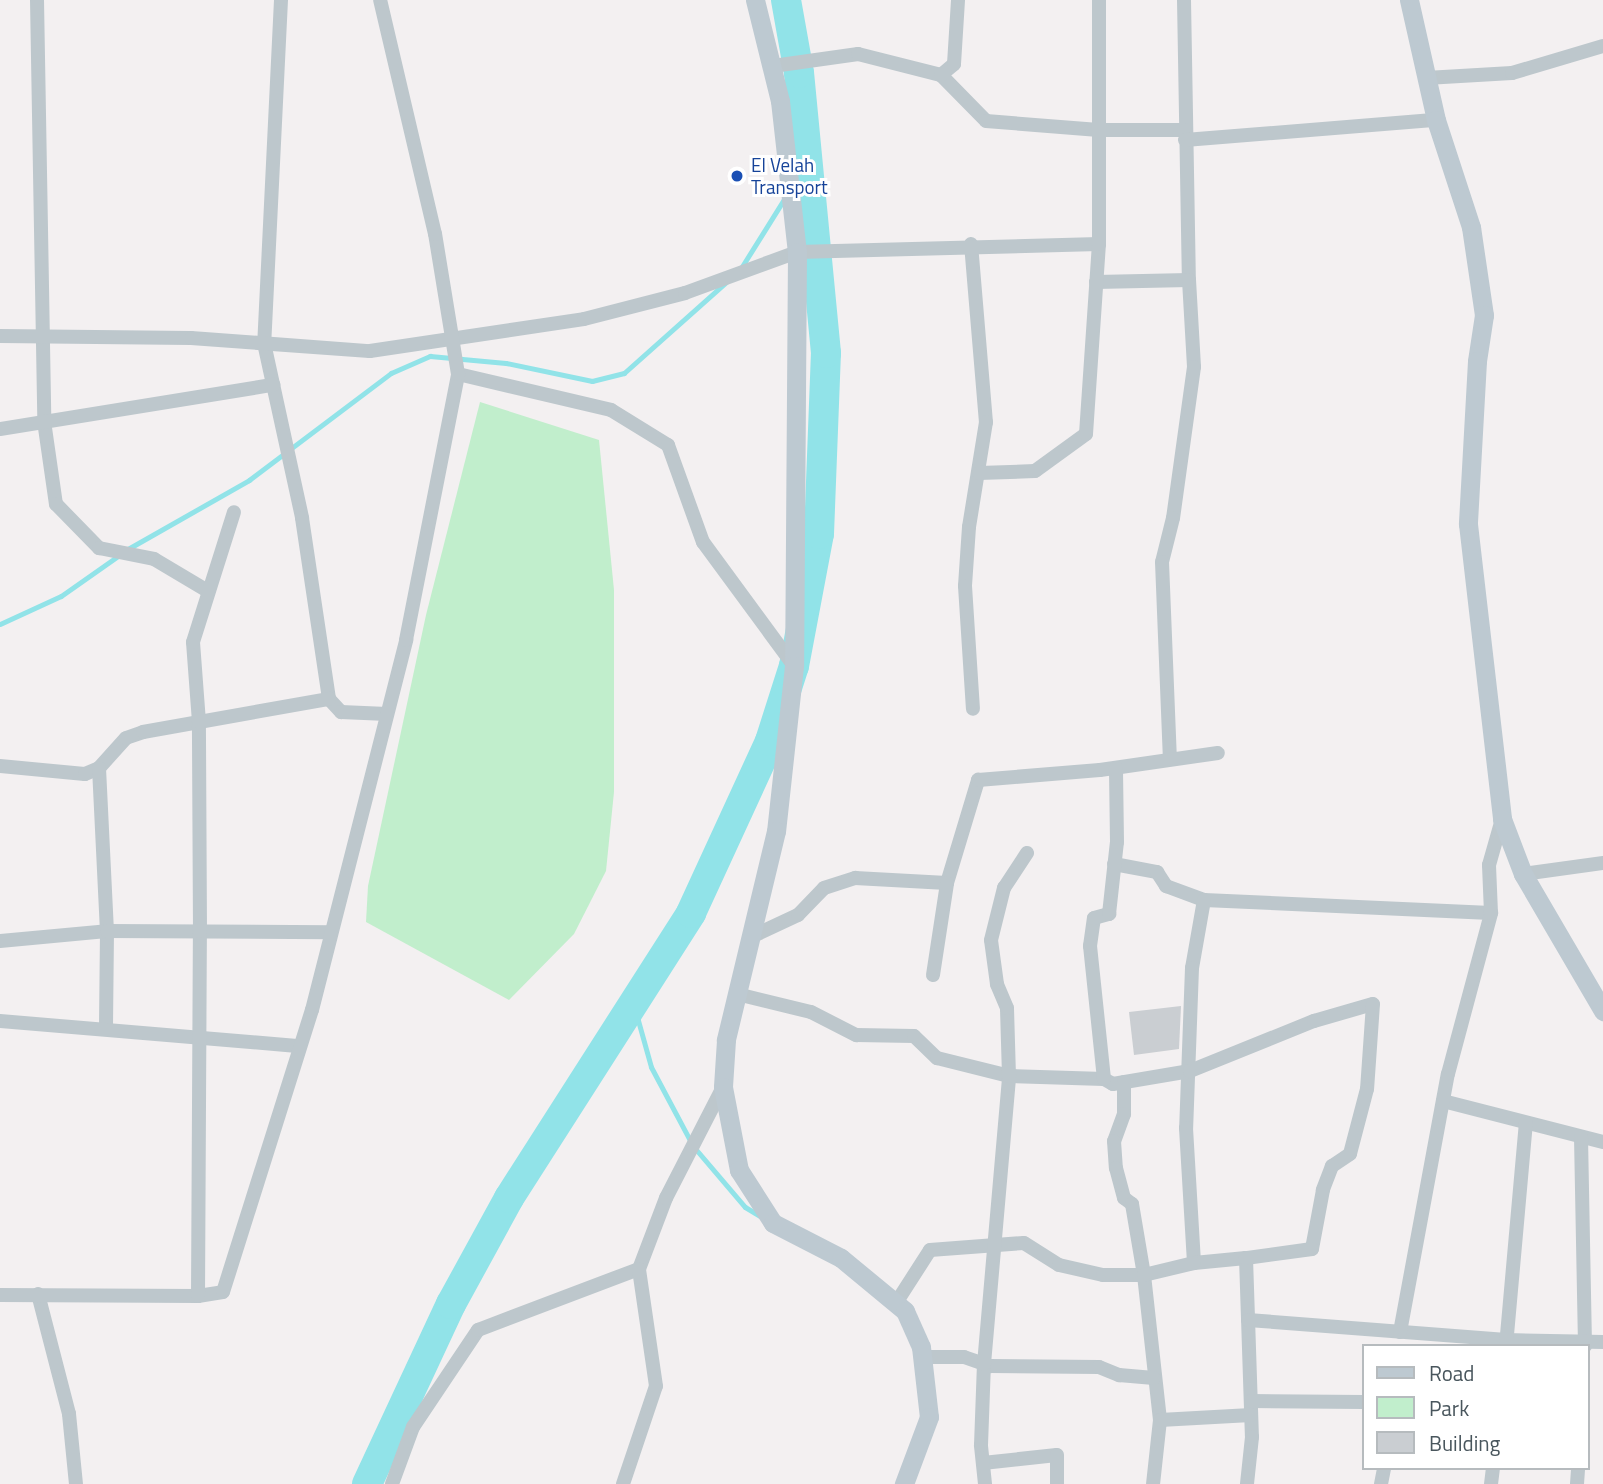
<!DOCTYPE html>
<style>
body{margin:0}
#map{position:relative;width:1603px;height:1484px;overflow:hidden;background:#f3f0f1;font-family:"Titillium Web",sans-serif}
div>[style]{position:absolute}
.green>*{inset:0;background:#c1eecc}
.stream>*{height:5px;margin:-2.5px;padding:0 2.5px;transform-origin:2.5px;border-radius:2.5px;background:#91e3e8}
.river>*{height:30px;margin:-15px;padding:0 15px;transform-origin:15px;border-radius:15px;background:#91e3e8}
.building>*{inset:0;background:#caced2}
.street>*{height:14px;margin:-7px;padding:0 7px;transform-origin:7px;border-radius:7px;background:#bdc7cc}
.secondary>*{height:19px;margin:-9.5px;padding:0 9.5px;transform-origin:9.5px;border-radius:9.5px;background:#bdc9d1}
.dots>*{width:19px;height:19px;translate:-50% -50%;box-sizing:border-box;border:4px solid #fff;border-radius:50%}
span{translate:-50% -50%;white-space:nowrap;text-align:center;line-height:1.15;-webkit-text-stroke:6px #fff;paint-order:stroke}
.transit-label{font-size:19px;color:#164399}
.left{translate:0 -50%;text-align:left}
.legend{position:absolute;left:1362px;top:1344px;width:228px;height:126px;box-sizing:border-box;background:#fff;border:2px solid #b6bbbe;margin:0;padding:9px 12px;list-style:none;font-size:21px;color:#49565d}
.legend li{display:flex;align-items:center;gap:14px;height:35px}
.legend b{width:35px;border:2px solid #b6bbbe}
</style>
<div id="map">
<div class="green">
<i style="clip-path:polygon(480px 402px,599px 440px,614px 590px,614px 792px,606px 871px,574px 934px,509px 1000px,366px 922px,368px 886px,426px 615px)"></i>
</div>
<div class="stream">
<i style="left:795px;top:178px;width:30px;rotate:-66deg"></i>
<i style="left:741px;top:268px;width:85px;rotate:-58deg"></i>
<i style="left:126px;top:550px;width:142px;rotate:-29.6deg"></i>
<i style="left:249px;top:480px;width:178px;rotate:-37deg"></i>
<i style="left:391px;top:373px;width:43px;rotate:-23.6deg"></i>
<i style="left:430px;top:356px;width:76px;rotate:5.3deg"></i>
<i style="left:506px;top:363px;width:88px;rotate:11.8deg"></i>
<i style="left:592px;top:381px;width:33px;rotate:-14deg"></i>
<i style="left:624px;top:373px;width:137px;rotate:-41.7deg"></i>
<i style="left:0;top:624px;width:67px;rotate:-24.7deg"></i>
<i style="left:61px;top:596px;width:70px;rotate:-35.1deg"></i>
<i style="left:634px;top:1006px;width:63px;rotate:74.4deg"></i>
<i style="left:651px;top:1067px;width:89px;rotate:62deg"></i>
<i style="left:693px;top:1146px;width:80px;rotate:49.6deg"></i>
<i style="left:745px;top:1207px;width:17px;rotate:31deg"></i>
</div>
<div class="river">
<i style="left:367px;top:1484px;width:199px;rotate:-65deg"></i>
<i style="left:451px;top:1304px;width:121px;rotate:-61.3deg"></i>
<i style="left:509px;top:1198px;width:338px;rotate:-57.4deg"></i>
<i style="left:691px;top:913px;width:189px;rotate:-65.3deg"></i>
<i style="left:770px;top:741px;width:79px;rotate:-72.3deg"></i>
<i style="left:794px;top:666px;width:134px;rotate:-79.3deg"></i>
<i style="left:819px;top:534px;width:181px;rotate:-87.8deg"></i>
<i style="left:826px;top:353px;width:281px;rotate:-95.5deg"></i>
<i style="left:799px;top:73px;width:74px;rotate:-100.1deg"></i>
</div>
<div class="building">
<i style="clip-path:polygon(1181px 1006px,1179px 1049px,1134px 1055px,1129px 1012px)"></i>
</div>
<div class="street">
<i style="left:37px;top:0;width:421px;rotate:89deg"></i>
<i style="left:44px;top:421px;width:84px;rotate:81.8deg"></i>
<i style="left:56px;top:504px;width:62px;rotate:45.7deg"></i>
<i style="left:99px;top:548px;width:56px;rotate:11.3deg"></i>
<i style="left:154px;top:559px;width:63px;rotate:30.7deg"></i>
<i style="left:281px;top:0;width:343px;rotate:92.8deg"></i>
<i style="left:264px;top:343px;width:179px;rotate:77.7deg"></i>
<i style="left:302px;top:518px;width:183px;rotate:81.5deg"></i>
<i style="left:329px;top:699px;width:18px;rotate:47deg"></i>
<i style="left:341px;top:712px;width:46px;rotate:2.5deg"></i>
<i style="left:1184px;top:0;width:280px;rotate:89deg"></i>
<i style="left:773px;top:66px;width:86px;rotate:-8deg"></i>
<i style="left:858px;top:54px;width:86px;rotate:14.2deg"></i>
<i style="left:941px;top:75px;width:64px;rotate:45.6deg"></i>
<i style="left:986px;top:121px;width:113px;rotate:4.6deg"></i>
<i style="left:1099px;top:130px;width:86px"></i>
<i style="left:941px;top:75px;width:17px;rotate:-40deg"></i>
<i style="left:954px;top:64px;width:64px;rotate:-86.4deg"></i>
<i style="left:1426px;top:78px;width:86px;rotate:-3.3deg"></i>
<i style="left:1512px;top:73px;width:95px;rotate:-16.5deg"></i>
<i style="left:1185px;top:140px;width:252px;rotate:-4.6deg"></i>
<i style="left:971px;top:244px;width:179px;rotate:85.2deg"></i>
<i style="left:986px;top:422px;width:106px;rotate:99.2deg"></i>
<i style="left:969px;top:527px;width:59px;rotate:93.9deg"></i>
<i style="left:965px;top:586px;width:123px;rotate:86.3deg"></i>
<i style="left:1096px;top:282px;width:93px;rotate:-1.2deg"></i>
<i style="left:1189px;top:280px;width:87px;rotate:86.7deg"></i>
<i style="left:1194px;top:367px;width:152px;rotate:97.9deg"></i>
<i style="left:1173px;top:518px;width:45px;rotate:104deg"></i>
<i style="left:1162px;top:562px;width:197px;rotate:87.7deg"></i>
<i style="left:0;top:336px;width:191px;rotate:0.6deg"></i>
<i style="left:191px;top:338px;width:179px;rotate:4.2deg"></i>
<i style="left:370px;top:351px;width:216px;rotate:-8.5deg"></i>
<i style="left:584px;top:319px;width:104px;rotate:-14.4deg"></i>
<i style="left:685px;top:293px;width:119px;rotate:-20.1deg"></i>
<i style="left:797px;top:252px;width:302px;rotate:-1.5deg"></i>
<i style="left:458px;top:374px;width:157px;rotate:13.2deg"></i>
<i style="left:611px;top:410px;width:67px;rotate:31.6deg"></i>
<i style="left:668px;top:445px;width:103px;rotate:70.2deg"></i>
<i style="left:703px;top:542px;width:154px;rotate:53.7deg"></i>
<i style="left:0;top:429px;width:277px;rotate:-9.2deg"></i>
<i style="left:979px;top:473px;width:56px;rotate:-2deg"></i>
<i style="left:1035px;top:471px;width:63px;rotate:-36deg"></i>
<i style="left:1086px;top:434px;width:190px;rotate:-86.1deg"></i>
<i style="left:1099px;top:244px;width:244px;rotate:-90deg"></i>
<i style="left:0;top:766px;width:85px;rotate:5.4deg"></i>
<i style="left:85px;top:774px;width:15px;rotate:-23deg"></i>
<i style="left:99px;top:768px;width:40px;rotate:-48deg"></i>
<i style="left:126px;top:738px;width:18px;rotate:-19deg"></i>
<i style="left:143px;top:732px;width:189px;rotate:-10.1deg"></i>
<i style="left:99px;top:768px;width:163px;rotate:87.2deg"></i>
<i style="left:107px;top:931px;width:98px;rotate:90.6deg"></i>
<i style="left:1114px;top:864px;width:44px;rotate:10.5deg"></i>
<i style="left:1157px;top:872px;width:17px;rotate:57deg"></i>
<i style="left:1166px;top:886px;width:40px;rotate:20.2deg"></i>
<i style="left:1204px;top:900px;width:287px;rotate:2.6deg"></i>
<i style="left:1523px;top:874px;width:81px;rotate:-7.8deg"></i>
<i style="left:1204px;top:900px;width:69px;rotate:100deg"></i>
<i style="left:1192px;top:968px;width:160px;rotate:92.1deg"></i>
<i style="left:1186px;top:1128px;width:135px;rotate:86.6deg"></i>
<i style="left:1194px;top:1263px;width:52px;rotate:-5.5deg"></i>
<i style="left:1246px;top:1258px;width:179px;rotate:88.1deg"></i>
<i style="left:1252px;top:1437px;width:47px;rotate:96.1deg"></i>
<i style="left:751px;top:937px;width:52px;rotate:-25.1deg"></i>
<i style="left:798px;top:915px;width:37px;rotate:-46deg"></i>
<i style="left:824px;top:888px;width:33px;rotate:-18deg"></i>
<i style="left:855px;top:878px;width:92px;rotate:3.1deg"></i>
<i style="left:947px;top:883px;width:108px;rotate:-73.2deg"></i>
<i style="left:978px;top:780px;width:122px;rotate:-4.7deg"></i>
<i style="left:1100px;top:770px;width:119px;rotate:-8.2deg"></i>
<i style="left:0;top:941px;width:107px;rotate:-5.3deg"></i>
<i style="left:107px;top:931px;width:224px;rotate:0.3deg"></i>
<i style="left:933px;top:975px;width:93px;rotate:-81.3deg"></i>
<i style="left:737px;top:994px;width:76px;rotate:13.7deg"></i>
<i style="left:811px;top:1012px;width:51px;rotate:27.1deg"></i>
<i style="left:856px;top:1035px;width:58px;rotate:1deg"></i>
<i style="left:914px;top:1036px;width:32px;rotate:44deg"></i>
<i style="left:937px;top:1058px;width:74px;rotate:14deg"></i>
<i style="left:1009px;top:1076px;width:95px;rotate:1.8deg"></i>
<i style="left:1104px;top:1079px;width:10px;rotate:29deg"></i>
<i style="left:1113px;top:1084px;width:78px;rotate:-9.6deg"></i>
<i style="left:1190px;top:1071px;width:134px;rotate:-22deg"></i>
<i style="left:1314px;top:1021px;width:61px;rotate:-16.1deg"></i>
<i style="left:1373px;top:1004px;width:85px;rotate:94deg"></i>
<i style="left:1367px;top:1089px;width:67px;rotate:104.7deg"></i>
<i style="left:1350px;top:1154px;width:22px;rotate:146deg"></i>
<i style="left:1332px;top:1166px;width:26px;rotate:111deg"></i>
<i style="left:1323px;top:1190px;width:60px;rotate:100.6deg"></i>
<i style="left:1312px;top:1249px;width:67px;rotate:172.2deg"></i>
<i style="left:0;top:1021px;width:301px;rotate:4.8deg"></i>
<i style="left:1104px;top:1079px;width:134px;rotate:-96deg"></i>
<i style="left:1090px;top:946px;width:28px;rotate:-82deg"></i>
<i style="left:1094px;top:918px;width:16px;rotate:-15deg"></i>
<i style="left:1109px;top:914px;width:72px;rotate:-83.7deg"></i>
<i style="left:1117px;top:842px;width:74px;rotate:-90.8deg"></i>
<i style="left:1124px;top:1082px;width:32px;rotate:90deg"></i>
<i style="left:1124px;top:1114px;width:29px;rotate:110deg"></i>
<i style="left:1114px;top:1141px;width:27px;rotate:86deg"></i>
<i style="left:1116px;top:1168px;width:31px;rotate:75deg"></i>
<i style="left:1124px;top:1198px;width:10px;rotate:37deg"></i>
<i style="left:1132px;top:1204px;width:72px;rotate:80.4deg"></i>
<i style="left:1144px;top:1275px;width:146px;rotate:83.7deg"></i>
<i style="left:1160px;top:1420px;width:64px;rotate:96.2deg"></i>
<i style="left:1443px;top:1101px;width:165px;rotate:14.4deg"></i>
<i style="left:1581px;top:1137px;width:209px;rotate:88.9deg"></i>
<i style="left:38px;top:1294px;width:124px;rotate:75.5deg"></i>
<i style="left:69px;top:1414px;width:70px;rotate:84.3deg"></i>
<i style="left:0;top:1295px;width:198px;rotate:0.3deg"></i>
<i style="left:198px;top:1296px;width:25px;rotate:-9deg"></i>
<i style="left:223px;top:1292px;width:296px;rotate:-72.5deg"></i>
<i style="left:312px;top:1010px;width:382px;rotate:-75.7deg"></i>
<i style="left:406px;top:640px;width:271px;rotate:-78.9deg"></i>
<i style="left:458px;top:374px;width:142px;rotate:-99.3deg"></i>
<i style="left:435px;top:234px;width:240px;rotate:-103.2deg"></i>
<i style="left:198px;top:1296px;width:365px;rotate:-89.7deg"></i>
<i style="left:200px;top:931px;width:209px;rotate:-90.3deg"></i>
<i style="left:199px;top:722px;width:80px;rotate:-94.3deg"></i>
<i style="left:193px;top:642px;width:136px;rotate:-72.5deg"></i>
<i style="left:896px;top:1303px;width:63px;rotate:-57.3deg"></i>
<i style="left:930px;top:1250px;width:94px;rotate:-4.3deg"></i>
<i style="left:1024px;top:1243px;width:41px;rotate:32.2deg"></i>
<i style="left:1059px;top:1265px;width:45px;rotate:12.8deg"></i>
<i style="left:1103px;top:1275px;width:41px"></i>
<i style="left:1144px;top:1275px;width:51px;rotate:-13.5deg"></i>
<i style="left:1248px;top:1320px;width:259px;rotate:4.4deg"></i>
<i style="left:1506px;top:1340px;width:97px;rotate:1.2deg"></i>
<i style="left:1400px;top:1332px;width:262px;rotate:-79.5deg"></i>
<i style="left:1448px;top:1074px;width:167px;rotate:-75deg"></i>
<i style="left:1491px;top:913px;width:48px;rotate:-92.4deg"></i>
<i style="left:1489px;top:865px;width:48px;rotate:-74.2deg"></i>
<i style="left:1506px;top:1346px;width:224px;rotate:-84.9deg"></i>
<i style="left:923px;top:1357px;width:41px"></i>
<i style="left:964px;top:1357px;width:28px;rotate:19deg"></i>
<i style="left:990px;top:1366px;width:109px;rotate:0.5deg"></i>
<i style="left:1099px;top:1367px;width:22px;rotate:22deg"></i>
<i style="left:1119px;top:1375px;width:35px;rotate:5deg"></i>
<i style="left:1251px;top:1401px;width:112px;rotate:0.5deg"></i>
<i style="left:1160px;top:1420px;width:91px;rotate:-3.1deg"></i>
<i style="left:983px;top:1463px;width:74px;rotate:-6.2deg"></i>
<i style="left:1057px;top:1455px;width:29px;rotate:90deg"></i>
<i style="left:392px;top:1484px;width:61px;rotate:-69.8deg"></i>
<i style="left:413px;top:1427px;width:117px;rotate:-56.2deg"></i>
<i style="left:478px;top:1330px;width:172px;rotate:-20.8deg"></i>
<i style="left:639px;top:1269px;width:76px;rotate:-69.2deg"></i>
<i style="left:666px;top:1198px;width:125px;rotate:-62.8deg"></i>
<i style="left:623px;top:1484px;width:103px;rotate:-71.4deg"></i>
<i style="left:656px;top:1386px;width:118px;rotate:-98.3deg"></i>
<i style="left:985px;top:1484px;width:39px;rotate:-96deg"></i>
<i style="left:981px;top:1445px;width:81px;rotate:-87.9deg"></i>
<i style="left:984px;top:1364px;width:289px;rotate:-85deg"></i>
<i style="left:1009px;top:1076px;width:68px;rotate:-91.7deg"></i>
<i style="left:1007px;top:1008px;width:26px;rotate:-113deg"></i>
<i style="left:997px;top:984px;width:44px;rotate:-97.8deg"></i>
<i style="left:991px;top:940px;width:54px;rotate:-76deg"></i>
<i style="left:1004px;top:888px;width:42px;rotate:-56.7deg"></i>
<i style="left:1381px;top:1484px;width:16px;rotate:-79deg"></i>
<i style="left:1491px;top:1484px;width:16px;rotate:-83deg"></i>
<i style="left:1577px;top:1484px;width:16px;rotate:-86deg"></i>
</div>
<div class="secondary">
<i style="left:755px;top:0;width:104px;rotate:76.1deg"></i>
<i style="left:780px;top:101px;width:152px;rotate:83.6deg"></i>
<i style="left:797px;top:252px;width:414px;rotate:90.4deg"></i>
<i style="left:794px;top:666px;width:166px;rotate:96.2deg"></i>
<i style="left:776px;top:831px;width:215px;rotate:103.5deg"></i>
<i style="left:726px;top:1040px;width:47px;rotate:93.7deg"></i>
<i style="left:723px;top:1087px;width:85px;rotate:79.1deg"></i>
<i style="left:739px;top:1170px;width:63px;rotate:57.3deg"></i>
<i style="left:773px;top:1223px;width:76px;rotate:27.2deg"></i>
<i style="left:841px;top:1258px;width:83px;rotate:39.6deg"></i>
<i style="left:905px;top:1311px;width:39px;rotate:66deg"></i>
<i style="left:921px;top:1347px;width:70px;rotate:83.5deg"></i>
<i style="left:929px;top:1417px;width:72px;rotate:110.5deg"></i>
<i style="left:1409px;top:0;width:123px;rotate:77.3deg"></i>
<i style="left:1436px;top:120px;width:113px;rotate:71.9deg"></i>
<i style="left:1471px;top:227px;width:89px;rotate:81.6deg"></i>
<i style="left:1484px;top:315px;width:47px;rotate:98.7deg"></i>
<i style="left:1477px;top:361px;width:163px;rotate:93.2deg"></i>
<i style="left:1468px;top:524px;width:297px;rotate:83.4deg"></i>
<i style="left:1502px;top:819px;width:59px;rotate:69.1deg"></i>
<i style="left:1523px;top:874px;width:159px;rotate:59.7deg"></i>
</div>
<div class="dots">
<i style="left:737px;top:176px;background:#1a4fb4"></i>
</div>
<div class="transit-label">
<span class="left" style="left:751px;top:176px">El Velah<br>Transport</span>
</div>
<ul class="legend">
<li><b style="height:9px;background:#bdc9d1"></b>Road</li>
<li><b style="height:19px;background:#c1eecc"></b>Park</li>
<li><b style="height:19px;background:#caced2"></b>Building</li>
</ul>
</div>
